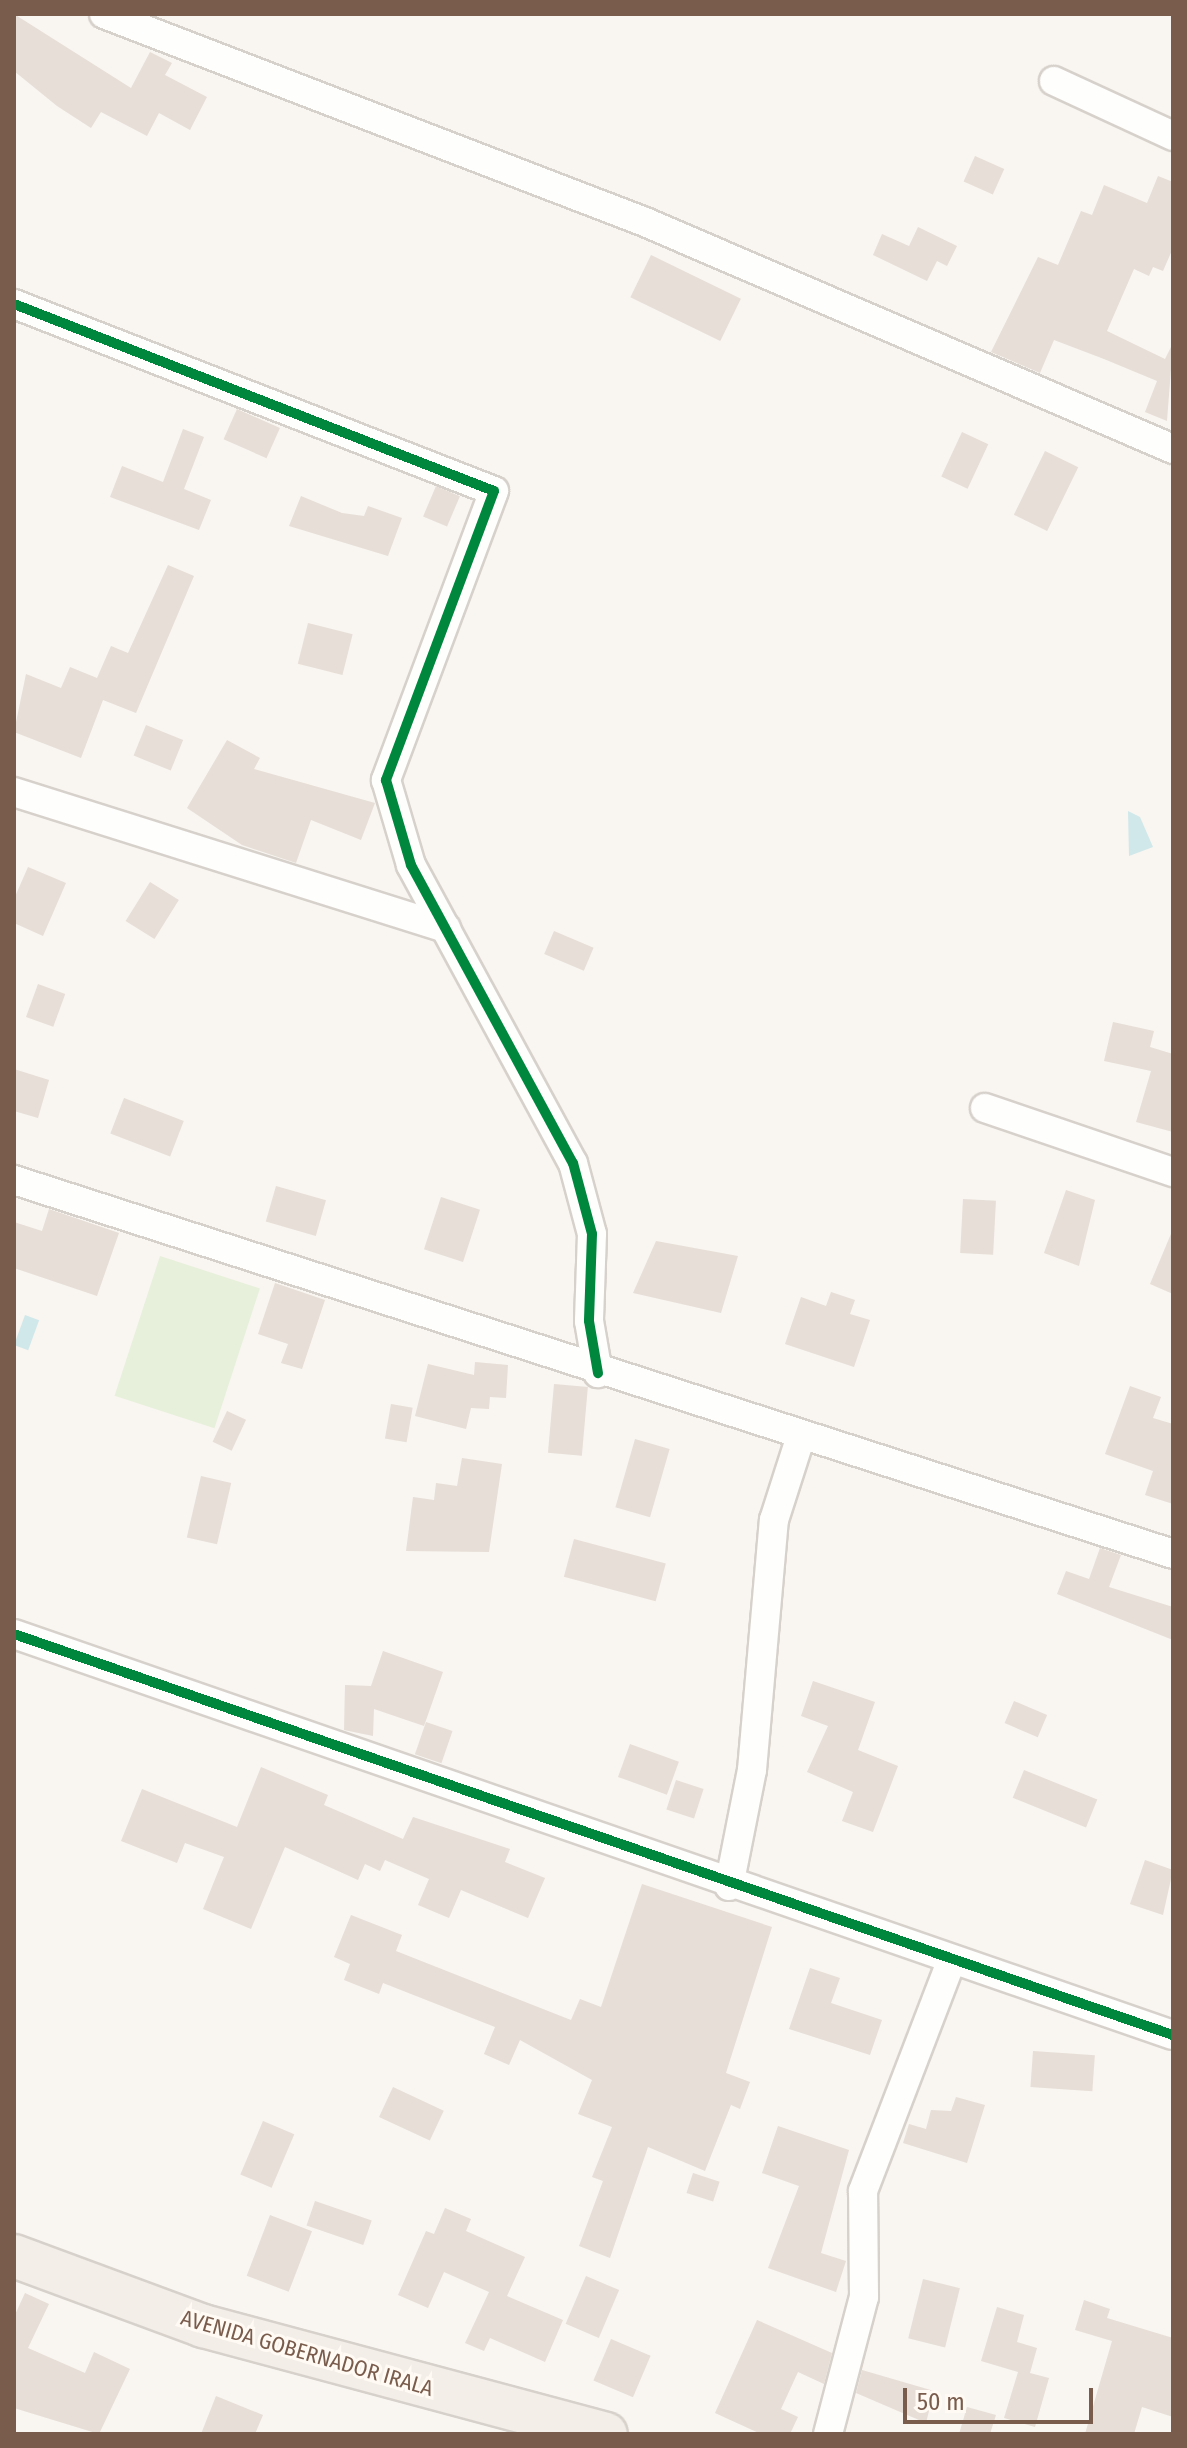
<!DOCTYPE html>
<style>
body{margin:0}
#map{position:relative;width:1187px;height:2448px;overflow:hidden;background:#f9f5f0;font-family:"Fira Sans Condensed",sans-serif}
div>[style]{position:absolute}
.green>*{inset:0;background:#e7f0db;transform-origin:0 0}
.water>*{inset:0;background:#d0e8ea;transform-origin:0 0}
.building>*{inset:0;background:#e6ded7;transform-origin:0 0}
.roads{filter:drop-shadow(2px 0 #d7d1cb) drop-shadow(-2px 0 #d7d1cb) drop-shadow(0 2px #d7d1cb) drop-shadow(0 -2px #d7d1cb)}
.minor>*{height:28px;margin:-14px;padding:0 14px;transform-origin:14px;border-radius:14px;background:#fefefd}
.primary>*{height:42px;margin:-21px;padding:0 21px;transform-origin:21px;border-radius:21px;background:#f3eee8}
.cycleway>*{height:10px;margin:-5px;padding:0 5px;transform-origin:5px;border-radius:5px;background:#00873e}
span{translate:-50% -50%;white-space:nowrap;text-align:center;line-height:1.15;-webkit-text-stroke:6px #fffaf3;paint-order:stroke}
.street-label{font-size:22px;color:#7a5c4d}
.frame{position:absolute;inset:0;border:16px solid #7a5c4d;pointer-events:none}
.scale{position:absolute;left:903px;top:2388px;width:190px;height:36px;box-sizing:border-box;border:4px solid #7a5c4d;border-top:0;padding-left:10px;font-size:24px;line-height:28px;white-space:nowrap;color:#7a5c4d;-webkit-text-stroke:6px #fffaf3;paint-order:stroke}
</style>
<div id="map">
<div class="green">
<i style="left:160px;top:1256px;width:105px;height:147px;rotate:18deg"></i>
</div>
<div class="water">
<i style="clip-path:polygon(1128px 811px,1140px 817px,1153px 847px,1129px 856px)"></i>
<i style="left:25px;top:1315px;width:15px;height:32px;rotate:20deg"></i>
</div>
<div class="building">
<i style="clip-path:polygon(14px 14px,131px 88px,150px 52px,172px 63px,165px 75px,207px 97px,190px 130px,159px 113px,147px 136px,101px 112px,91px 128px,57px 106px,14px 71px)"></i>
<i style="left:975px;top:156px;width:32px;height:28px;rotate:24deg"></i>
<i style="clip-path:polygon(1158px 176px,1173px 182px,1173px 248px,1163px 271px,1153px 267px,1149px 276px,1134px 269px,1107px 331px,1165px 359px,1173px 343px,1167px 421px,1145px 412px,1157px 381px,1104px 359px,1054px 340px,1040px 373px,991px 352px,1038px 257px,1058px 265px,1081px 211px,1092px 215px,1104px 185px,1147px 203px)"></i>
<i style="clip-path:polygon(918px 227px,957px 246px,947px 266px,937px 261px,927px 281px,873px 255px,882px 234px,909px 246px)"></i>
<i style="left:651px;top:255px;width:100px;height:47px;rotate:26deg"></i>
<i style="left:237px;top:409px;width:47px;height:33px;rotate:24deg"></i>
<i style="clip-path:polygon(183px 429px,204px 437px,184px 489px,211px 500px,199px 530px,110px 497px,122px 466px,163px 482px)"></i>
<i style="left:962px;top:432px;width:29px;height:49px;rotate:25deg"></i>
<i style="left:1045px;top:451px;width:37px;height:71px;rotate:26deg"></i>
<i style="left:436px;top:486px;width:26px;height:33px;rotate:23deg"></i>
<i style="clip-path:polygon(301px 496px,342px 513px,364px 516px,368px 506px,402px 518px,388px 556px,289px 526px)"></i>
<i style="clip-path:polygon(168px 565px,194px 576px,136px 713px,103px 700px,81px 758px,14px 732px,26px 674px,61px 688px,70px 667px,97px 678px,111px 646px,128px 653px)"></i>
<i style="left:308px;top:623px;width:46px;height:42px;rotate:14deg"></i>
<i style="left:146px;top:725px;width:40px;height:33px;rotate:22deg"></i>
<i style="clip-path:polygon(227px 740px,260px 758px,254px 769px,375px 803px,361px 840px,311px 820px,296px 863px,242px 845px,187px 808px)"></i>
<i style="clip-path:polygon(28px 867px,66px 883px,43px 936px,14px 923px,14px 899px)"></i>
<i style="left:150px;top:882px;width:34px;height:46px;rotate:32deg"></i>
<i style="left:554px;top:931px;width:43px;height:25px;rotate:23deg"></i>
<i style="left:38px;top:984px;width:29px;height:35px;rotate:20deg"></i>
<i style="clip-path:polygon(1113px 1022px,1154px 1031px,1150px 1047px,1173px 1054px,1173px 1132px,1136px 1122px,1151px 1071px,1104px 1061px)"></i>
<i style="clip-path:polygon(14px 1069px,49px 1080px,38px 1118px,14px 1111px)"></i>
<i style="left:124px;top:1098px;width:64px;height:38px;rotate:21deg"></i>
<i style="left:276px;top:1186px;width:52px;height:37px;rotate:16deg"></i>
<i style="clip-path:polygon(1066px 1190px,1095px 1200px,1079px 1266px,1044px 1253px)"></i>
<i style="left:441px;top:1197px;width:41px;height:55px;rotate:18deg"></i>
<i style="left:963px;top:1199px;width:33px;height:54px;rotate:3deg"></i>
<i style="clip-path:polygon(49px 1209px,119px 1233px,97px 1296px,14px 1268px,14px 1222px,42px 1231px)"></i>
<i style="clip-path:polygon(1173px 1229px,1173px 1294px,1150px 1284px)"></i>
<i style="clip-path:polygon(656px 1241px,738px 1256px,721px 1313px,633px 1293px)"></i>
<i style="clip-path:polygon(275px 1283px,325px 1300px,302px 1369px,281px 1363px,288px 1344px,258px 1334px)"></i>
<i style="clip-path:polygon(831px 1292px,855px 1300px,850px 1314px,870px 1320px,854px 1367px,785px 1344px,801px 1297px,826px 1306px)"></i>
<i style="clip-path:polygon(475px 1362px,508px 1365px,506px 1398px,490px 1397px,489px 1409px,471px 1408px,466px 1429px,415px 1416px,428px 1364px,474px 1375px)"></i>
<i style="left:554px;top:1384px;width:34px;height:69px;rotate:5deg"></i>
<i style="clip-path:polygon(1130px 1386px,1161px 1397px,1153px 1418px,1173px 1424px,1173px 1504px,1145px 1495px,1153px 1471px,1105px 1454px)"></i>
<i style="left:391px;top:1404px;width:22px;height:35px;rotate:10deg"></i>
<i style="left:227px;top:1411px;width:21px;height:34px;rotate:25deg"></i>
<i style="left:635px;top:1439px;width:36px;height:71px;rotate:16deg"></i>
<i style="clip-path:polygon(462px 1458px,502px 1464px,489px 1552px,406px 1551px,413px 1497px,434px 1500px,436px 1483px,457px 1486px)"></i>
<i style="left:201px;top:1476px;width:31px;height:63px;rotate:13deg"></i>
<i style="left:574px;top:1539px;width:95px;height:39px;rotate:15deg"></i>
<i style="clip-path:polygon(1100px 1548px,1121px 1555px,1109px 1587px,1173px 1607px,1173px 1640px,1057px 1594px,1066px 1571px,1089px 1579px)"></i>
<i style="clip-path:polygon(383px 1651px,443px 1672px,424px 1726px,374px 1709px,373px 1736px,344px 1730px,345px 1685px,371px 1686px)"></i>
<i style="clip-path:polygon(813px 1681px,875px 1702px,858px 1750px,898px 1766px,873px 1832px,842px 1821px,853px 1792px,807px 1772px,828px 1726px,801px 1716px)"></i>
<i style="left:1014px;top:1701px;width:36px;height:24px;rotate:23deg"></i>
<i style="left:426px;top:1722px;width:28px;height:34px;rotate:19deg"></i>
<i style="left:630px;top:1744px;width:52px;height:35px;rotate:20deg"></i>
<i style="clip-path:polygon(261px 1767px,328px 1795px,324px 1805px,403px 1839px,413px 1817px,510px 1849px,505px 1862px,545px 1878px,528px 1918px,461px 1890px,449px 1918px,418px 1905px,429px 1879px,385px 1860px,380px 1871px,365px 1864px,358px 1880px,285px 1847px,251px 1929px,203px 1909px,224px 1857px,185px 1843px,177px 1863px,121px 1841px,142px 1789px,237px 1827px)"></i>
<i style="left:1024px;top:1770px;width:79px;height:30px;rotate:22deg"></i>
<i style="left:676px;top:1780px;width:29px;height:31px;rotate:18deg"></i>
<i style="clip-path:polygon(1145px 1860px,1173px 1870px,1163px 1915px,1130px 1904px)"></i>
<i style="clip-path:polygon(642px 1884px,772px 1927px,726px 2073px,750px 2082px,740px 2109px,731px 2105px,705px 2171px,648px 2147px,610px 2258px,579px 2246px,603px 2181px,592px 2177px,612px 2127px,578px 2114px,592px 2080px,520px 2040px,509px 2065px,484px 2054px,495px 2027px,383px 1983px,379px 1994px,344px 1980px,350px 1964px,334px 1957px,351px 1915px,402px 1935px,396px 1951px,571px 2020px,580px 1999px,601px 2007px)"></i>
<i style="clip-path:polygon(810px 1968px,840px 1978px,831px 2003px,882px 2020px,870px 2055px,789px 2029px)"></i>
<i style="left:1033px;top:2051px;width:62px;height:36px;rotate:4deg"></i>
<i style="left:393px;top:2087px;width:56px;height:33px;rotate:25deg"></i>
<i style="clip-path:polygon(956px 2097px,985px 2105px,967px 2163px,903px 2143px,909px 2124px,926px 2129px,931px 2110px,951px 2111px)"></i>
<i style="left:263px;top:2121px;width:34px;height:58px;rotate:23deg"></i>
<i style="clip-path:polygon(778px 2126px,849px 2150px,821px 2253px,846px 2261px,836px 2292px,768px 2268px,799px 2186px,762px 2173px)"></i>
<i style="left:693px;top:2173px;width:28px;height:21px;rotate:18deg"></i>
<i style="left:315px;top:2201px;width:60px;height:26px;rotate:19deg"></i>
<i style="clip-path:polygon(445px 2208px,471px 2219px,466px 2231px,525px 2257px,507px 2296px,563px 2320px,545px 2362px,490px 2338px,484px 2351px,465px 2343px,489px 2292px,444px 2272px,428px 2308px,398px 2295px,426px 2231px,434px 2234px)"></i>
<i style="left:270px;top:2215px;width:45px;height:65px;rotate:21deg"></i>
<i style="left:586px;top:2276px;width:36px;height:52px;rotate:23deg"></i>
<i style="left:923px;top:2279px;width:38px;height:61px;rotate:14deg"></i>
<i style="clip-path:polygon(25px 2293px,49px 2304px,28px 2348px,85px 2373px,94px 2352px,130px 2369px,99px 2434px,14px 2408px,14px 2317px)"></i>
<i style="clip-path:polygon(1084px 2300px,1110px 2309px,1107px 2318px,1173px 2338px,1173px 2417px,1142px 2407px,1134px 2434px,1085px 2434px,1112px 2341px,1075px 2330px)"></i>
<i style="clip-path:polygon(997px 2307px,1024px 2315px,1017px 2342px,1037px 2348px,1030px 2373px,1049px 2378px,1035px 2427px,1004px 2418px,1018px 2372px,981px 2361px)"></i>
<i style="clip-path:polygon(757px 2320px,832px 2353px,824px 2384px,798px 2372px,781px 2409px,798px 2417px,790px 2434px,761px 2434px,715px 2413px)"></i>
<i style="left:611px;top:2339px;width:43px;height:45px;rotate:23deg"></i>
<i style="clip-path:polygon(862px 2370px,934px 2391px,926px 2423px,856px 2393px)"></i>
<i style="clip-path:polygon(216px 2396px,263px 2415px,255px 2434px,201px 2434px)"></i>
<i style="clip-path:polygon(967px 2407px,996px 2415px,990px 2434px,959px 2434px)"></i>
</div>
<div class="roads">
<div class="minor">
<i style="left:104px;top:14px;width:580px;rotate:21.03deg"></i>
<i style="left:645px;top:222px;width:575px;rotate:23.26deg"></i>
<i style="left:1054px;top:81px;width:131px;rotate:24.8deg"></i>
<i style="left:14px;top:304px;width:515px;rotate:21.29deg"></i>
<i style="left:494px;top:491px;width:309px;rotate:110.5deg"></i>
<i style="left:386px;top:780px;width:89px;rotate:73.6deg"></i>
<i style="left:411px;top:865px;width:339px;rotate:61.5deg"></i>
<i style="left:573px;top:1163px;width:73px;rotate:75deg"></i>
<i style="left:592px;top:1234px;width:87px;rotate:92deg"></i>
<i style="left:589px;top:1321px;width:53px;rotate:80.2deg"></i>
<i style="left:14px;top:792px;width:453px;rotate:17.5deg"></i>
<i style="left:985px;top:1108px;width:199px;rotate:18.8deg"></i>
<i style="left:14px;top:1180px;width:1218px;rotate:17.88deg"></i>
<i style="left:14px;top:1634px;width:1226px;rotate:19.09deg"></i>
<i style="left:729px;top:1886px;width:118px;rotate:-78.8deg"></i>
<i style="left:752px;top:1770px;width:251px;rotate:-85deg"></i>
<i style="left:774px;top:1520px;width:85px;rotate:-72.2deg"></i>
<i style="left:828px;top:2434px;width:142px;rotate:-75.3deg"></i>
<i style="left:864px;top:2297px;width:106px;rotate:-90.5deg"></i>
<i style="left:863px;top:2191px;width:248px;rotate:-69deg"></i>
</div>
<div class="primary">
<i style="left:14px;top:2256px;width:202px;rotate:20.3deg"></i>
<i style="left:203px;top:2326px;width:417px;rotate:15deg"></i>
</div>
</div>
<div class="cycleway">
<i style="left:14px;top:304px;width:515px;rotate:21.29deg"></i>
<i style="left:494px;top:491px;width:309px;rotate:110.5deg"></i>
<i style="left:386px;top:780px;width:89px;rotate:73.6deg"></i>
<i style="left:411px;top:865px;width:339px;rotate:61.5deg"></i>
<i style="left:573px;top:1163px;width:73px;rotate:75deg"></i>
<i style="left:592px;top:1234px;width:87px;rotate:92deg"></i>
<i style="left:589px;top:1321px;width:53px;rotate:80.2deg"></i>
<i style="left:14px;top:1634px;width:1226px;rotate:19.09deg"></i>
</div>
<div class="street-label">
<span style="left:307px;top:2353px;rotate:16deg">AVENIDA GOBERNADOR IRALA</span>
</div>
<div class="frame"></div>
<div class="scale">50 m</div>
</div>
